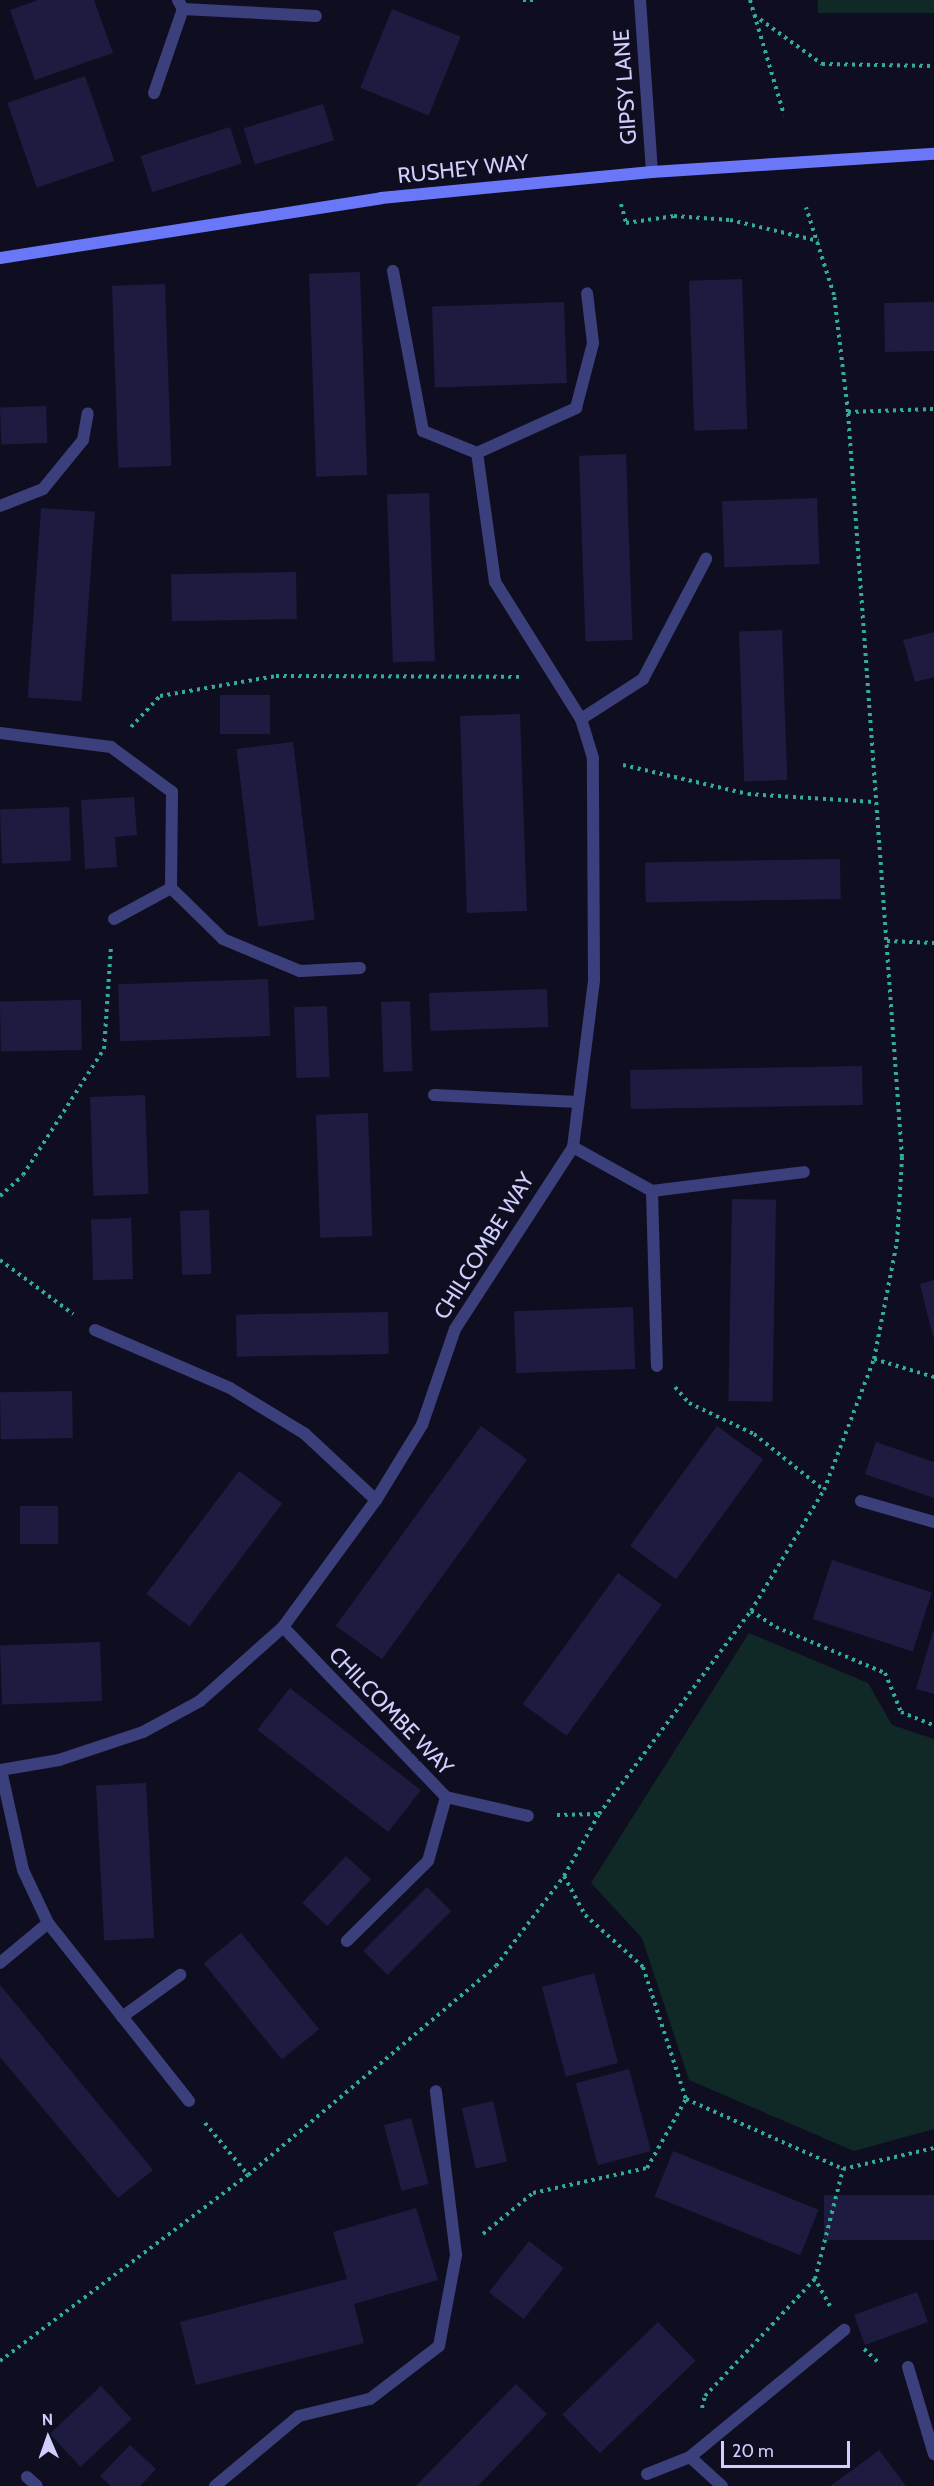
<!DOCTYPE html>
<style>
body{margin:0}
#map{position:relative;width:934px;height:2486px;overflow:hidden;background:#0f0e20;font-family:Cabin,sans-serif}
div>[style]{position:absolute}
.green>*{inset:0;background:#112926;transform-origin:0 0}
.building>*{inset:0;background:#1e1b40;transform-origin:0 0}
.path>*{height:4px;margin-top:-2px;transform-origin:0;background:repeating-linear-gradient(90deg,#33ac97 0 3px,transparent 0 7.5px)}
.street>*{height:12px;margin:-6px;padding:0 6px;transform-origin:6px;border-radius:6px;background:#3b407d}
.secondary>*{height:12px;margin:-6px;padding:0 6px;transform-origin:6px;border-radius:6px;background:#6a77f8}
span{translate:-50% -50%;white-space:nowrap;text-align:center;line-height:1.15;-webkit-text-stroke:6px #0f0e20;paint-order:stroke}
.street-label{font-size:22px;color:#cfcffd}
.north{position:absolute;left:18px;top:2408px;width:60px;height:60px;-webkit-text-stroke:4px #0f0e20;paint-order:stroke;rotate:358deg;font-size:16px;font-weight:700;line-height:24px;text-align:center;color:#cfcffd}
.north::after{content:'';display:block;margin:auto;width:21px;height:27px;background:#cfcffd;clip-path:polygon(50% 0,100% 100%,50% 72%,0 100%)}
.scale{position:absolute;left:721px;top:2441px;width:129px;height:27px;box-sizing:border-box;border:3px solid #cfcffd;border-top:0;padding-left:8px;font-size:18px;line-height:21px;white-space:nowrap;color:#cfcffd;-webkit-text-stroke:4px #0f0e20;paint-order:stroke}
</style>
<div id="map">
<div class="green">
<i style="left:818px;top:0;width:116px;height:13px"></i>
<i style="clip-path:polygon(749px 1633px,868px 1683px,892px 1725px,934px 1739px,934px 2129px,854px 2151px,689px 2080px,642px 1938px,591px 1883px)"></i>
</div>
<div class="building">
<i style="clip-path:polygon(38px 0,94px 0,113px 53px,35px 80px,10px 10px)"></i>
<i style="left:392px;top:9px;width:74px;height:85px;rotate:22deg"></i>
<i style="left:85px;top:76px;width:90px;height:82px;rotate:71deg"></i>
<i style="left:323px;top:104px;width:38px;height:83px;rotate:73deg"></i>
<i style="left:230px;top:127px;width:38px;height:94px;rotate:72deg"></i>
<i style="left:360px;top:272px;width:203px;height:51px;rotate:88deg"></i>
<i style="left:742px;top:279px;width:150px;height:53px;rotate:88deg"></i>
<i style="left:165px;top:284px;width:182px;height:53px;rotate:88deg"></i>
<i style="left:564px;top:302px;width:81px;height:132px;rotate:88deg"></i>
<i style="clip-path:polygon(927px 302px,934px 302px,934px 351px,885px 352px,884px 303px)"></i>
<i style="left:46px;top:406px;width:37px;height:46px;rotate:88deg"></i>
<i style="left:626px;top:454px;width:186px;height:47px;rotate:88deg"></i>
<i style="left:429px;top:493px;width:168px;height:42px;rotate:88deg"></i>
<i style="left:817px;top:498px;width:66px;height:95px;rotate:88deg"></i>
<i style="left:41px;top:508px;width:54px;height:190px;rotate:4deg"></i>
<i style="left:296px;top:572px;width:47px;height:125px;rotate:89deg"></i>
<i style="left:782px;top:630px;width:150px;height:43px;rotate:88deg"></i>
<i style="clip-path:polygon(934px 632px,934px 677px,915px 682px,903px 640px)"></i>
<i style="left:270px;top:695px;width:39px;height:50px;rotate:90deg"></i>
<i style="left:520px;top:714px;width:197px;height:60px;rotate:88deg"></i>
<i style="left:293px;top:742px;width:179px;height:57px;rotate:83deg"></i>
<i style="clip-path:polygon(134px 797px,137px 835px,115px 837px,117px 867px,85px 869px,81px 800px)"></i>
<i style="left:69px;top:807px;width:54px;height:69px;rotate:88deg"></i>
<i style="left:840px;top:859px;width:40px;height:195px;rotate:89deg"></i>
<i style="left:268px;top:979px;width:57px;height:150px;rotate:88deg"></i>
<i style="left:547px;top:989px;width:38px;height:118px;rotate:88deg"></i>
<i style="left:81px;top:1000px;width:50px;height:81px;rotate:89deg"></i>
<i style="left:410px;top:1001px;width:70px;height:29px;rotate:88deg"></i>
<i style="left:327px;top:1006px;width:71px;height:33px;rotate:88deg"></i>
<i style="left:862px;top:1066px;width:39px;height:232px;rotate:89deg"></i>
<i style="left:145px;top:1095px;width:99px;height:55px;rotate:88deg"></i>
<i style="left:368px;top:1113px;width:123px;height:52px;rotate:88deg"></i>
<i style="left:732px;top:1199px;width:44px;height:202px;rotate:1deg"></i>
<i style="left:209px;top:1210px;width:64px;height:29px;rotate:88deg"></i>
<i style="left:131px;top:1218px;width:61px;height:40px;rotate:88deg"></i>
<i style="clip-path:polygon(934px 1280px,934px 1337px,933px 1337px,920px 1284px)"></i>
<i style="left:633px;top:1307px;width:62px;height:119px;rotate:88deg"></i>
<i style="left:388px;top:1312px;width:42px;height:152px;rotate:89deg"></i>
<i style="left:72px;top:1391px;width:47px;height:72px;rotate:89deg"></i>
<i style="left:481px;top:1426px;width:57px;height:247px;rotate:36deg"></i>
<i style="left:717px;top:1426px;width:57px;height:148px;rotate:36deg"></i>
<i style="clip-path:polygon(876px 1442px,934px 1462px,934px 1498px,865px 1474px)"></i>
<i style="left:239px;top:1471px;width:54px;height:154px;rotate:37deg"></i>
<i style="left:58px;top:1506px;width:38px;height:38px;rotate:90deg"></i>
<i style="left:832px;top:1560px;width:105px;height:62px;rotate:18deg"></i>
<i style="left:618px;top:1573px;width:54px;height:162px;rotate:36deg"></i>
<i style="clip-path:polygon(933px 1631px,934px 1631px,934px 1694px,916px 1689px)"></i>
<i style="left:100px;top:1642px;width:59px;height:100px;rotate:88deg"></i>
<i style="left:290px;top:1688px;width:166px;height:53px;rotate:38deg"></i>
<i style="left:146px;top:1783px;width:155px;height:50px;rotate:87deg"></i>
<i style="left:346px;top:1856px;width:34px;height:64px;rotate:43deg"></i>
<i style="left:427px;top:1887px;width:34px;height:90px;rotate:45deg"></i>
<i style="left:241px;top:1933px;width:124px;height:48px;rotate:51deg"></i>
<i style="left:594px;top:1973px;width:93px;height:54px;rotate:75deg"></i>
<i style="clip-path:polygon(0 1985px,153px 2170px,118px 2198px,0 2057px)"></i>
<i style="left:629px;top:2069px;width:85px;height:55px;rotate:75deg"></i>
<i style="left:493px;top:2101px;width:62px;height:32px;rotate:77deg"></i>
<i style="left:411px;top:2118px;width:68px;height:28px;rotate:75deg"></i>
<i style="left:673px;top:2151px;width:157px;height:49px;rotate:22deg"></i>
<i style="left:934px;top:2195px;width:45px;height:110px;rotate:90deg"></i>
<i style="clip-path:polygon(416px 2208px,438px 2280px,354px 2304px,364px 2343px,196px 2385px,180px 2322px,347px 2279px,333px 2232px)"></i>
<i style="left:529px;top:2241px;width:44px;height:65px;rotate:38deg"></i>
<i style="left:917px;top:2292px;width:32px;height:67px;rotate:70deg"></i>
<i style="left:658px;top:2322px;width:54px;height:133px;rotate:46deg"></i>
<i style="clip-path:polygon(516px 2384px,547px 2414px,478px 2486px,416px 2486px)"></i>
<i style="left:101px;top:2386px;width:45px;height:70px;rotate:47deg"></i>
<i style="clip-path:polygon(130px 2445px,156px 2469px,140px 2486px,111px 2486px,100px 2476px)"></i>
<i style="clip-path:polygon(879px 2450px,906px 2486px,830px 2486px,854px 2469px)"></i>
</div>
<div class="path">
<i style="left:523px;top:0;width:14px"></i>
<i style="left:750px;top:0;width:120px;rotate:73.5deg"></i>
<i style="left:754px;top:15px;width:84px;rotate:35.8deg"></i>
<i style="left:822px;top:64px;width:112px;rotate:1deg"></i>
<i style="left:621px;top:204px;width:20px;rotate:75deg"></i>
<i style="left:626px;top:223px;width:49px;rotate:-8.3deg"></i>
<i style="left:674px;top:216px;width:56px;rotate:4.1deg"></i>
<i style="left:730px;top:220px;width:91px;rotate:13.3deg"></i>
<i style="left:848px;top:412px;width:86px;rotate:-2deg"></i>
<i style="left:131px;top:727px;width:42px;rotate:-46.9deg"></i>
<i style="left:160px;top:696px;width:118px;rotate:-9.8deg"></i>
<i style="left:276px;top:676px;width:243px;rotate:0.2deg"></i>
<i style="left:623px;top:765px;width:128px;rotate:13.1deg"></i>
<i style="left:748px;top:794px;width:126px;rotate:3.6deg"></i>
<i style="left:887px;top:941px;width:47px;rotate:2.4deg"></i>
<i style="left:0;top:1196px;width:31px;rotate:-42deg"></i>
<i style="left:23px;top:1175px;width:150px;rotate:-57.3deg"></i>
<i style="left:104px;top:1049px;width:103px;rotate:-86.1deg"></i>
<i style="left:0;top:1260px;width:91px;rotate:36.5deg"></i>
<i style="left:874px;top:1359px;width:63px;rotate:16.7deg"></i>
<i style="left:675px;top:1387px;width:21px;rotate:49deg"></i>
<i style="left:689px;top:1403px;width:72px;rotate:25.5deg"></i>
<i style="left:754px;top:1434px;width:90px;rotate:38.7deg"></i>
<i style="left:751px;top:1611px;width:30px;rotate:33deg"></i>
<i style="left:776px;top:1627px;width:118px;rotate:22.9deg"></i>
<i style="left:885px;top:1673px;width:42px;rotate:67.7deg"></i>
<i style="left:901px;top:1712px;width:35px;rotate:22deg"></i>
<i style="left:557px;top:1815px;width:41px;rotate:-1.4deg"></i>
<i style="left:564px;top:1876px;width:44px;rotate:61.7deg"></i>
<i style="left:585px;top:1915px;width:78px;rotate:41.9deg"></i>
<i style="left:643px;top:1967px;width:139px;rotate:72deg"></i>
<i style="left:686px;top:2099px;width:172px;rotate:24deg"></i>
<i style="left:843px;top:2169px;width:93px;rotate:-13deg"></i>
<i style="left:205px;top:2123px;width:67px;rotate:50.4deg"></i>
<i style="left:483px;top:2234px;width:65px;rotate:-39.4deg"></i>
<i style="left:533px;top:2193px;width:117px;rotate:-12.4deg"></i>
<i style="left:647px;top:2168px;width:79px;rotate:-60.5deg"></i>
<i style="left:830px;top:2306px;width:31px;rotate:-119deg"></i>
<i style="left:815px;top:2279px;width:114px;rotate:-75.7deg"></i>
<i style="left:864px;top:2349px;width:22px;rotate:43deg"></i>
<i style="left:0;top:2361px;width:310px;rotate:-36.9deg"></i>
<i style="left:248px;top:2175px;width:324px;rotate:-40.1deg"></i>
<i style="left:496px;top:1966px;width:113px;rotate:-52.9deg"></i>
<i style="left:564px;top:1876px;width:71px;rotate:-60.6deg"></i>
<i style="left:599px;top:1814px;width:254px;rotate:-53.2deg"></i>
<i style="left:751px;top:1611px;width:141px;rotate:-58.9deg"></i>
<i style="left:824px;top:1490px;width:140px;rotate:-69.1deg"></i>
<i style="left:874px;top:1359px;width:119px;rotate:-78.9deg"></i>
<i style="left:897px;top:1242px;width:85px;rotate:-86.6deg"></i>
<i style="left:902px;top:1157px;width:747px;rotate:-94.15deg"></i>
<i style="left:848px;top:412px;width:118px;rotate:-96.8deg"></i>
<i style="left:834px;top:295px;width:92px;rotate:-107.7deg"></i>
<i style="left:702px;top:2408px;width:12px;rotate:-76deg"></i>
<i style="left:705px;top:2396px;width:161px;rotate:-46.8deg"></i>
</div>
<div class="street">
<i style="left:178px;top:0;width:10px;rotate:61deg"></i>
<i style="left:183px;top:9px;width:133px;rotate:3deg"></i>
<i style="left:640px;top:0;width:172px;rotate:86deg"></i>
<i style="left:154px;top:93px;width:89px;rotate:-71deg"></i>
<i style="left:393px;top:271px;width:163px;rotate:79.4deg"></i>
<i style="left:423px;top:431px;width:58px;rotate:22.2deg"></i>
<i style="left:0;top:506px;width:46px;rotate:-21.6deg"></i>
<i style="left:43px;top:489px;width:63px;rotate:-50.8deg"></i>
<i style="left:83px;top:440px;width:27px;rotate:-80deg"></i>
<i style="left:581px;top:719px;width:74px;rotate:-32.8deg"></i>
<i style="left:643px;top:679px;width:136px;rotate:-62.3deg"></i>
<i style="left:0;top:733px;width:112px;rotate:7.2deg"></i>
<i style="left:111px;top:747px;width:76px;rotate:36.4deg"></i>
<i style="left:172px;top:792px;width:96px;rotate:90.6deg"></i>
<i style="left:171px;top:888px;width:73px;rotate:44.4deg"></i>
<i style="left:223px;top:939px;width:83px;rotate:22.6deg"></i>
<i style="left:300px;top:971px;width:60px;rotate:-2.9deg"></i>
<i style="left:114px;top:919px;width:65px;rotate:-28.5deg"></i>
<i style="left:434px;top:1095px;width:144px;rotate:2.8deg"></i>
<i style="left:573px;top:1147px;width:90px;rotate:29.1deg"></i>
<i style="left:652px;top:1191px;width:175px;rotate:88.4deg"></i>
<i style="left:652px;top:1191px;width:153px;rotate:-7.1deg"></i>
<i style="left:95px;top:1330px;width:147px;rotate:23.2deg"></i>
<i style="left:230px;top:1388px;width:88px;rotate:31.5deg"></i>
<i style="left:305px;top:1434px;width:97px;rotate:42.9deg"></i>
<i style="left:861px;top:1501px;width:76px;rotate:16deg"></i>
<i style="left:283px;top:1627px;width:236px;rotate:46.2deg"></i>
<i style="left:446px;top:1797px;width:66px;rotate:105.7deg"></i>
<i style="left:428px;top:1861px;width:114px;rotate:135.4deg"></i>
<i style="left:0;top:1770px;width:60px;rotate:-9.6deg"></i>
<i style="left:59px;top:1760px;width:89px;rotate:-18.4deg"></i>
<i style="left:143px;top:1732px;width:65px;rotate:-28.5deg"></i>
<i style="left:200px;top:1701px;width:111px;rotate:-41.7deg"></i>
<i style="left:283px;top:1627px;width:157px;rotate:-53.8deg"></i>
<i style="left:376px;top:1500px;width:88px;rotate:-58.5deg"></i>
<i style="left:422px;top:1425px;width:102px;rotate:-71deg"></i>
<i style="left:455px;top:1329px;width:217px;rotate:-57deg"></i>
<i style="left:573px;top:1147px;width:168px;rotate:-82.8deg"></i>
<i style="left:594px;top:980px;width:222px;rotate:-90.3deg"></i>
<i style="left:593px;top:758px;width:41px;rotate:-107.1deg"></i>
<i style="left:581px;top:719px;width:162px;rotate:-122.1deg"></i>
<i style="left:495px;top:582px;width:130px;rotate:-97.9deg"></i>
<i style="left:477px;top:453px;width:109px;rotate:-24.4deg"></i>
<i style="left:576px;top:408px;width:67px;rotate:-75.3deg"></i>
<i style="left:593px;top:343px;width:50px;rotate:-96.8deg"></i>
<i style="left:1px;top:1770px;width:102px;rotate:77.6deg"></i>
<i style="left:23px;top:1870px;width:59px;rotate:64.7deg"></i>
<i style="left:48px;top:1923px;width:227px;rotate:51.6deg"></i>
<i style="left:446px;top:1797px;width:84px;rotate:13deg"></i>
<i style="left:0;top:1963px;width:62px;rotate:-39.8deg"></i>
<i style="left:122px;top:2017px;width:72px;rotate:-35.9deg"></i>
<i style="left:908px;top:2367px;width:91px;rotate:73.4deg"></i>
<i style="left:690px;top:2457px;width:200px;rotate:-39.5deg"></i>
<i style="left:647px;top:2474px;width:46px;rotate:-21.6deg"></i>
<i style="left:690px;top:2457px;width:43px;rotate:42.2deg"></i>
<i style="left:27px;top:2477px;width:13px;rotate:42deg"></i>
<i style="left:215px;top:2486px;width:109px;rotate:-39.8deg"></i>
<i style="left:299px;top:2416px;width:73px;rotate:-13.5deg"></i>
<i style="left:370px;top:2399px;width:87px;rotate:-37.5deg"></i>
<i style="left:439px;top:2346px;width:93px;rotate:-79.4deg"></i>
<i style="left:456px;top:2255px;width:165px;rotate:-97deg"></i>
</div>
<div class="secondary">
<i style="left:0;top:258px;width:386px;rotate:-8.9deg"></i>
<i style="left:381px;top:198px;width:272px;rotate:-5.5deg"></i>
<i style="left:652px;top:172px;width:283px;rotate:-3.7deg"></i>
</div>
<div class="street-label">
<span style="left:625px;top:87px;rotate:-94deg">GIPSY LANE</span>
<span style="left:463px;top:169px;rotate:-6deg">RUSHEY WAY</span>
<span style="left:484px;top:1246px;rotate:-58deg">CHILCOMBE WAY</span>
<span style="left:391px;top:1711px;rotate:46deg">CHILCOMBE WAY</span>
</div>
<div class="north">N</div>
<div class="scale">20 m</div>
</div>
